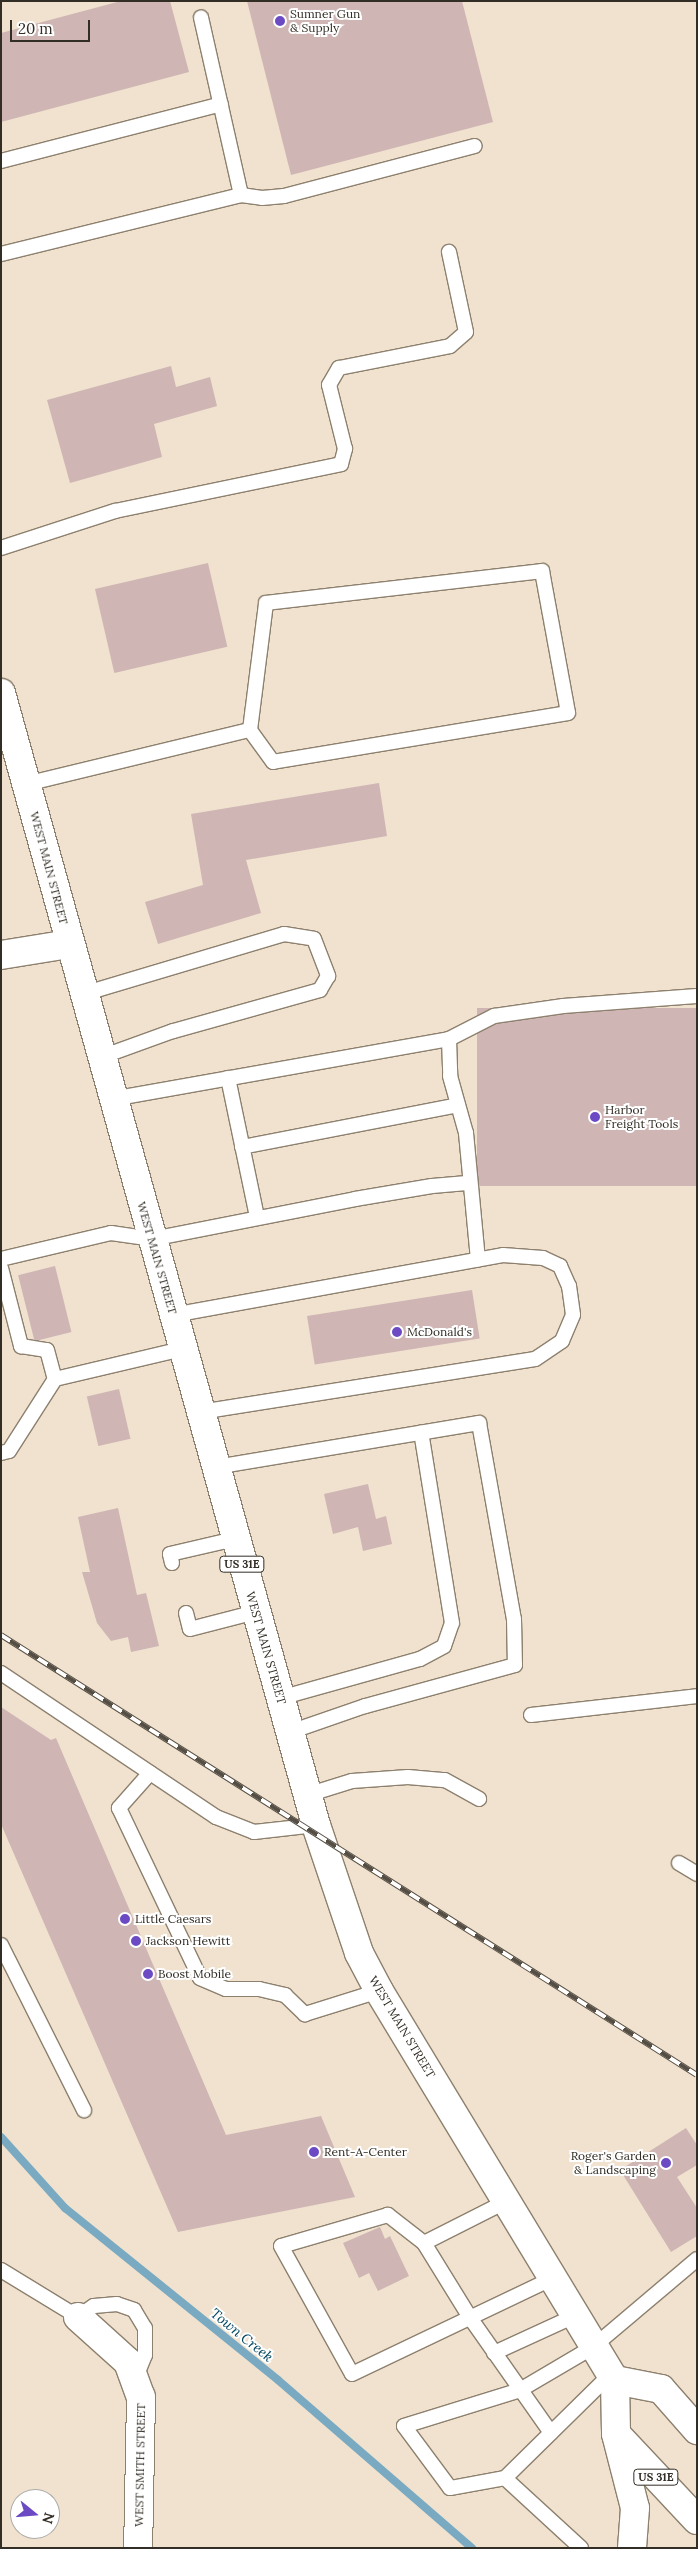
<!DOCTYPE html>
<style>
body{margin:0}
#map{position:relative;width:698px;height:2549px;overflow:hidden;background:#f0e2ce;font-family:Lora,serif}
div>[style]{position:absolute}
.stream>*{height:8px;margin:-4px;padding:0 4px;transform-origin:4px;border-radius:4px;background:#7aaac2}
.building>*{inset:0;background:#cfb5b4;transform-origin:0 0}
.roads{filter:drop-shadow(1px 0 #8d806e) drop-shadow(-1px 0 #8d806e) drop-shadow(0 1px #8d806e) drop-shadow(0 -1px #8d806e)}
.lane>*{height:14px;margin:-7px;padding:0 7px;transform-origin:7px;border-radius:7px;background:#fff}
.street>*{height:28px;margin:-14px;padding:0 14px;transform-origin:14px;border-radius:14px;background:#fff}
.primary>*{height:28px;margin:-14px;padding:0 14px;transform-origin:14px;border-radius:14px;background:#fff}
.rail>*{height:5.5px;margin-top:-2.75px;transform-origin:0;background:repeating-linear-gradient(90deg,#fff 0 11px,#554e44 0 22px);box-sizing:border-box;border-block:1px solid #554e44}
.dots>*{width:14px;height:14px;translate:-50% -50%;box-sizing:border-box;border:2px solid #fff;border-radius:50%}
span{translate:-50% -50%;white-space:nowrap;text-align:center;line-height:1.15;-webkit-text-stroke:4px #fff;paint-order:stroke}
.shield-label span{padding:1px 4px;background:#fff;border:1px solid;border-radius:4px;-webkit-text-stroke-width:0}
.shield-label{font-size:11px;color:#322d25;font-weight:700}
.poi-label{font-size:12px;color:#322d25}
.left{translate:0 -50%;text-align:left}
.right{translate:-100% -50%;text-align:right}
.street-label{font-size:12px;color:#322d25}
.water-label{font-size:14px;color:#024760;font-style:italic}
.frame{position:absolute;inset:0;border:2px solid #322d25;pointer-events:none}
.north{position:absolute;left:10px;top:2489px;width:50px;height:50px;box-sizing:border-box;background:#fff;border:1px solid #adaba8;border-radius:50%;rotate:107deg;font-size:14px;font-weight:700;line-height:20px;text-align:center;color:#322d25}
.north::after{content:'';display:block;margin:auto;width:18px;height:22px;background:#6b4ac3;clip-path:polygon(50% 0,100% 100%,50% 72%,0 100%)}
.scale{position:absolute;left:10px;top:20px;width:80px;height:22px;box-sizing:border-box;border:2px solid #322d25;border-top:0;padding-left:6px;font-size:15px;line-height:18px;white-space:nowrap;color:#322d25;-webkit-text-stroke:4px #fff;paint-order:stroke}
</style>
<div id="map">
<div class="stream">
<i style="left:1px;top:2137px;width:96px;rotate:48deg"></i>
<i style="left:65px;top:2208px;width:274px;rotate:38.9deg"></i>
<i style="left:278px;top:2380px;width:257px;rotate:40.9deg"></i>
</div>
<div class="building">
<i style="clip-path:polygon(121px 1px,170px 1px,189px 72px,1px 122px,1px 33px)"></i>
<i style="clip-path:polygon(247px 1px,462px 1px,493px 122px,291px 175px)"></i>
<i style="clip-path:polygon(171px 366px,176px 387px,210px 377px,217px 406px,154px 424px,162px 457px,70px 483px,47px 400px)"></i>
<i style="left:208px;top:563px;width:86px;height:116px;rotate:77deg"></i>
<i style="clip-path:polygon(379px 783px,387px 836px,246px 860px,261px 913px,158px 944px,145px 902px,203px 885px,191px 814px)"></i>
<i style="left:697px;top:1008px;width:178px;height:220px;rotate:90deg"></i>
<i style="left:55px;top:1266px;width:68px;height:38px;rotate:76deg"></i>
<i style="left:472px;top:1290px;width:49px;height:167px;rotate:81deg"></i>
<i style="left:119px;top:1389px;width:51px;height:33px;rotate:77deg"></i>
<i style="clip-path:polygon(368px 1484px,376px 1519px,386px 1516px,392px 1544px,363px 1551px,358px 1527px,333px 1534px,324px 1494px)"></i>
<i style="clip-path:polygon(118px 1508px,137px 1595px,146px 1593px,159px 1646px,131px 1652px,128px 1637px,111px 1641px,97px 1623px,82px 1572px,90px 1572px,78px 1517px)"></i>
<i style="clip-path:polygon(1px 1707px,51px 1740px,56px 1738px,226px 2135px,321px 2116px,355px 2197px,178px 2232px,1px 1824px)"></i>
<i style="clip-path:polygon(686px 2128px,697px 2145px,697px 2165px,677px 2177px,697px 2208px,697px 2236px,671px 2252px,620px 2170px)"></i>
<i style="clip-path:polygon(380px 2227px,385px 2239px,390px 2236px,409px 2276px,378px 2291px,369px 2273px,359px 2278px,343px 2243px)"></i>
</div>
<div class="roads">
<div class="lane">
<i style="left:1px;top:161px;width:227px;rotate:-14.5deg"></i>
<i style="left:241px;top:195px;width:21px;rotate:8deg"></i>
<i style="left:262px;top:198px;width:22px;rotate:-5deg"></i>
<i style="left:284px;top:196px;width:197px;rotate:-14.7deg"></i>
<i style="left:1px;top:254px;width:247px;rotate:-13.8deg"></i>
<i style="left:241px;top:195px;width:182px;rotate:-102.7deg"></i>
<i style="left:1px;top:548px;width:120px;rotate:-18deg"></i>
<i style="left:115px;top:511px;width:231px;rotate:-11.7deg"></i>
<i style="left:341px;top:464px;width:16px;rotate:-75deg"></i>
<i style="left:345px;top:449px;width:66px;rotate:-104deg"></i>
<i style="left:329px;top:385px;width:20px;rotate:-60deg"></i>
<i style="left:339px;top:368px;width:113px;rotate:-11.2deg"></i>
<i style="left:450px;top:346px;width:21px;rotate:-41deg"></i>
<i style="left:466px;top:332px;width:82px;rotate:-102deg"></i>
<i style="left:26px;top:784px;width:230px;rotate:-13.6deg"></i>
<i style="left:250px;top:730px;width:128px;rotate:-82.8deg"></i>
<i style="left:266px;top:603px;width:278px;rotate:-6.6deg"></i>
<i style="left:542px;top:571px;width:144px;rotate:79.6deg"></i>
<i style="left:568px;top:713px;width:299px;rotate:170.6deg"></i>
<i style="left:273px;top:762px;width:39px;rotate:-126deg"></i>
<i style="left:83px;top:994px;width:210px;rotate:-16.6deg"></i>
<i style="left:284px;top:934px;width:30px;rotate:9deg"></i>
<i style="left:314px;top:939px;width:40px;rotate:69deg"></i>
<i style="left:328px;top:976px;width:16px;rotate:120deg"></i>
<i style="left:320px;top:990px;width:153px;rotate:164.4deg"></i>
<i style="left:173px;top:1031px;width:77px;rotate:160.1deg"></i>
<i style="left:449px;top:1039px;width:37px;rotate:88deg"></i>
<i style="left:450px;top:1076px;width:59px;rotate:74.3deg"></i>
<i style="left:466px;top:1133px;width:127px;rotate:84.6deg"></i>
<i style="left:228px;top:1078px;width:142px;rotate:78.2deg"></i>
<i style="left:112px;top:1099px;width:342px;rotate:-10.1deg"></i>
<i style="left:449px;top:1039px;width:51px;rotate:-27.1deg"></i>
<i style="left:494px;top:1016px;width:70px;rotate:-8.2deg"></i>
<i style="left:563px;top:1006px;width:134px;rotate:-4.3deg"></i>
<i style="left:242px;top:1147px;width:220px;rotate:-11deg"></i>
<i style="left:1px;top:1259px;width:113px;rotate:-13.3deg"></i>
<i style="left:111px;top:1233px;width:41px;rotate:8.3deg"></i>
<i style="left:152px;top:1239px;width:207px;rotate:-11.1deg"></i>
<i style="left:355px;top:1199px;width:78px;rotate:-9.6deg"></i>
<i style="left:432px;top:1186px;width:38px;rotate:-5deg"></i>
<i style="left:1px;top:1268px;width:81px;rotate:75.6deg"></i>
<i style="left:21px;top:1346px;width:26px;rotate:9deg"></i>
<i style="left:47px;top:1350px;width:30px;rotate:75deg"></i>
<i style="left:173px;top:1315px;width:335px;rotate:-10.3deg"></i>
<i style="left:503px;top:1255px;width:40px;rotate:4.3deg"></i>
<i style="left:543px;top:1258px;width:19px;rotate:25deg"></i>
<i style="left:560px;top:1266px;width:22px;rotate:66deg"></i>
<i style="left:569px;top:1286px;width:29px;rotate:82deg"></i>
<i style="left:573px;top:1315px;width:28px;rotate:113deg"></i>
<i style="left:562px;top:1341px;width:32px;rotate:146deg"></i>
<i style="left:535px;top:1359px;width:339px;rotate:171deg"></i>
<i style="left:1px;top:1453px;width:8px;rotate:-14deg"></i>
<i style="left:9px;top:1451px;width:85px;rotate:-57.4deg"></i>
<i style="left:55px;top:1379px;width:130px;rotate:-13.3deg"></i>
<i style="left:216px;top:1467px;width:267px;rotate:-9.5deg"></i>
<i style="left:479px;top:1423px;width:199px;rotate:79.9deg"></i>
<i style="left:514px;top:1619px;width:46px;rotate:88.8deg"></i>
<i style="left:515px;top:1665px;width:156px;rotate:164.7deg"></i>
<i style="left:365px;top:1706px;width:79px;rotate:160.9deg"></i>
<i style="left:172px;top:1563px;width:9px;rotate:-103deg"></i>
<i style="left:170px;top:1554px;width:67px;rotate:-13deg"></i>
<i style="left:186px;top:1613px;width:16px;rotate:76deg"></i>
<i style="left:190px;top:1629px;width:68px;rotate:-14.4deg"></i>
<i style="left:1px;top:1673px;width:259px;rotate:33.8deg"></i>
<i style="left:216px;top:1817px;width:41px;rotate:21.5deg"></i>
<i style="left:254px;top:1832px;width:62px;rotate:-6.4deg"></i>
<i style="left:280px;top:1698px;width:145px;rotate:-15.6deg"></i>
<i style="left:420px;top:1659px;width:27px;rotate:-28deg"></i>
<i style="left:444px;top:1646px;width:24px;rotate:-71deg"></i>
<i style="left:452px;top:1623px;width:193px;rotate:-99.2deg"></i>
<i style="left:531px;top:1715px;width:167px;rotate:-6.5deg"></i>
<i style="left:150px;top:1773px;width:47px;rotate:131.5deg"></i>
<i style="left:119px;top:1808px;width:188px;rotate:64.5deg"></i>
<i style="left:200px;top:1978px;width:28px;rotate:23deg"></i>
<i style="left:226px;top:1989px;width:33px"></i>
<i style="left:259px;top:1989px;width:27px;rotate:13deg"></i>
<i style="left:285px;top:1995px;width:28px;rotate:44deg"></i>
<i style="left:305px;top:2014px;width:77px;rotate:-17.3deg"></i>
<i style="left:307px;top:1795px;width:47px;rotate:-17.3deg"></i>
<i style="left:352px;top:1781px;width:56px;rotate:-4.1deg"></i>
<i style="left:408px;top:1777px;width:37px;rotate:5deg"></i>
<i style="left:445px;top:1780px;width:39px;rotate:29deg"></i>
<i style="left:679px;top:1863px;width:21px;rotate:31deg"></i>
<i style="left:1px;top:1945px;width:185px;rotate:63.3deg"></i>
<i style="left:507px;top:2201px;width:93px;rotate:153.2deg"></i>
<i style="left:424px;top:2243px;width:89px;rotate:58.3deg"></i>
<i style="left:471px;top:2319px;width:139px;rotate:54.9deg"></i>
<i style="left:424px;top:2243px;width:46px;rotate:-142.1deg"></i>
<i style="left:388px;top:2215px;width:111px;rotate:163.8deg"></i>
<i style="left:281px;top:2246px;width:146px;rotate:61deg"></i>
<i style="left:352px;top:2374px;width:223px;rotate:-25.5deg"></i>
<i style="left:1px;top:2270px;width:90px;rotate:31.4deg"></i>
<i style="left:78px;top:2317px;width:19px;rotate:-35deg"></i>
<i style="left:94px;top:2306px;width:23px;rotate:-5deg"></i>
<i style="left:117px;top:2304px;width:18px;rotate:19deg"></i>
<i style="left:134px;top:2310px;width:21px;rotate:59deg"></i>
<i style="left:145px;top:2328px;width:27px;rotate:90deg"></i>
<i style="left:145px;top:2355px;width:24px;rotate:112deg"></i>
<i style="left:494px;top:2353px;width:89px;rotate:-24.6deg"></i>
<i style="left:505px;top:2478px;width:56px;rotate:169.7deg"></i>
<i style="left:450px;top:2488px;width:77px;rotate:-126.6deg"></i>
<i style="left:404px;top:2426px;width:121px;rotate:-17.2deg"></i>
<i style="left:520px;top:2390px;width:85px;rotate:-30.5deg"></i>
<i style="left:593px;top:2347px;width:136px;rotate:-40.2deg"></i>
<i style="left:581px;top:2548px;width:103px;rotate:-137.4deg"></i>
<i style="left:505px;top:2478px;width:148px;rotate:-44.5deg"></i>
</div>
<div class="street">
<i style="left:1px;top:955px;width:69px;rotate:-9.2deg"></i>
<i style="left:78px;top:2317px;width:67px;rotate:42deg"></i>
<i style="left:128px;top:2362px;width:37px;rotate:70deg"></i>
<i style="left:141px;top:2397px;width:151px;rotate:91.1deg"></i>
</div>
<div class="primary">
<i style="left:1px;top:693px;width:1175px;rotate:74.45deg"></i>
<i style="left:316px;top:1825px;width:135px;rotate:71.4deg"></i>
<i style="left:359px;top:1953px;width:43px;rotate:62.2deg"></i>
<i style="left:379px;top:1991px;width:455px;rotate:58.8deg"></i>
<i style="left:615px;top:2380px;width:54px;rotate:88.9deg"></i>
<i style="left:616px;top:2434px;width:76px;rotate:75.6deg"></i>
<i style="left:635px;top:2508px;width:40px;rotate:94.3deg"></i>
<i style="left:615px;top:2380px;width:47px;rotate:11.1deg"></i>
<i style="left:661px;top:2389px;width:55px;rotate:48.7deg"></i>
<i style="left:619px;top:2437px;width:114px;rotate:46.8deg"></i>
</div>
</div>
<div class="rail">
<i style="left:1px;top:1635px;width:823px;rotate:32.3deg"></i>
</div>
<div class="dots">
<i style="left:280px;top:21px;background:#6b4ac3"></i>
<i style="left:595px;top:1117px;background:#6b4ac3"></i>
<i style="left:397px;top:1332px;background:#6b4ac3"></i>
<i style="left:125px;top:1919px;background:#6b4ac3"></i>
<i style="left:136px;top:1941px;background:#6b4ac3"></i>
<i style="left:148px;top:1974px;background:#6b4ac3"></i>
<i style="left:314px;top:2152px;background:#6b4ac3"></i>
<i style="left:666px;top:2163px;background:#6b4ac3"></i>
</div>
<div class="shield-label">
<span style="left:242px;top:1564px">US 31E</span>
<span style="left:656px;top:2477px">US 31E</span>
</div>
<div class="poi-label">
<span class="left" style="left:290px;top:21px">Sumner Gun<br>&amp; Supply</span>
<span class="left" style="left:605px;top:1117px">Harbor<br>Freight Tools</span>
<span class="left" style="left:407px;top:1332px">McDonald's</span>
<span class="left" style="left:135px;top:1919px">Little Caesars</span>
<span class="left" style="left:146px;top:1941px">Jackson Hewitt</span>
<span class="left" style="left:158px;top:1974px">Boost Mobile</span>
<span class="left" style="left:324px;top:2152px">Rent-A-Center</span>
<span class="right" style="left:656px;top:2163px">Roger's Garden<br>&amp; Landscaping</span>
</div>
<div class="street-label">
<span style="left:49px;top:868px;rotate:75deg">WEST MAIN STREET</span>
<span style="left:157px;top:1258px;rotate:74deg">WEST MAIN STREET</span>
<span style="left:266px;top:1648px;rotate:74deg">WEST MAIN STREET</span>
<span style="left:402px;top:2027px;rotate:59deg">WEST MAIN STREET</span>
<span style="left:140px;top:2465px;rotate:-89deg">WEST SMITH STREET</span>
</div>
<div class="water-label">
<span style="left:242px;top:2335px;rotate:39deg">Town Creek</span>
</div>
<div class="frame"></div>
<div class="north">N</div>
<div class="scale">20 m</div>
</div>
